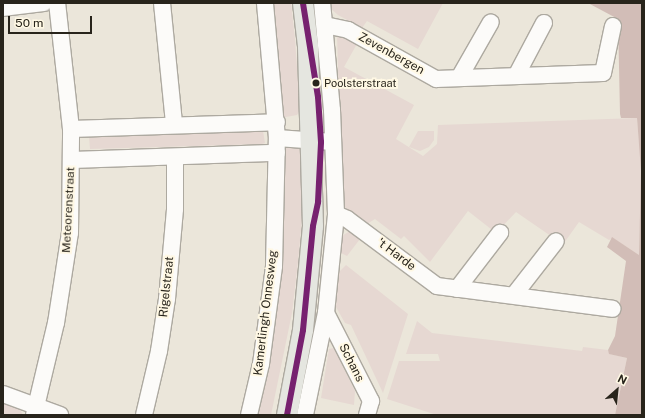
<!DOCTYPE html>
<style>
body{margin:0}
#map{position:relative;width:645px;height:418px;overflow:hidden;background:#ebe6da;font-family:"Public Sans",sans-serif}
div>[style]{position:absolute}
.green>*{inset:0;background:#e6d8d2}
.forest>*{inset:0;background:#d2bdb7}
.roads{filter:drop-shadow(1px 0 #ada9a0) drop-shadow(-1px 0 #ada9a0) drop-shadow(0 1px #ada9a0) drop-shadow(0 -1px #ada9a0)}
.minor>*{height:16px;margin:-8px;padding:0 8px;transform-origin:8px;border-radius:8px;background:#fcfbf9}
.major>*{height:20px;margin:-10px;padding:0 10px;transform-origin:10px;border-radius:10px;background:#e5e6e0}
.bus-1>*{height:6px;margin:-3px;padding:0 3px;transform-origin:3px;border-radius:3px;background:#77216f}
.dots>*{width:11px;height:11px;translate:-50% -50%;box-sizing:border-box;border:2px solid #fff8e4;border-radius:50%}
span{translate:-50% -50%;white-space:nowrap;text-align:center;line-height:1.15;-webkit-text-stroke:4px #fff8e4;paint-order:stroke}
.bus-label{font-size:11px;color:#28241b}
.left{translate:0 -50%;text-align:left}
.street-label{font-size:12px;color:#28241b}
.frame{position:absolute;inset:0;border:4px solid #28241b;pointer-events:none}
.north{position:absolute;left:597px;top:370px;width:40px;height:40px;-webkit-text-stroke:3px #fff8e4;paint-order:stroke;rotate:27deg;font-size:11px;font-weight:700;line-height:16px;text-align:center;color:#28241b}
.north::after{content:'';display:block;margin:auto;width:14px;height:18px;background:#28241b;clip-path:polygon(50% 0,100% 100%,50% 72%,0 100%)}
.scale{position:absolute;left:8px;top:16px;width:84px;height:18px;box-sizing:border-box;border:2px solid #28241b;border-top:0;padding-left:5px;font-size:12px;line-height:14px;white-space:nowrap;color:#28241b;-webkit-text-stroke:3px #fff8e4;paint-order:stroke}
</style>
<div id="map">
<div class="green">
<i style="clip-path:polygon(272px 3px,291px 3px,295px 39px,300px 110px,297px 115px,280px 118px)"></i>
<i style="clip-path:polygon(329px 3px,443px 3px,418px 49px,367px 21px,362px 28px,338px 15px,330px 8px)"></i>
<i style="clip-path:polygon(642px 3px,642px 211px,641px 193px,639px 255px,613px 238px,609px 240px,579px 222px,564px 243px,561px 243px,516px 212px,496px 233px,468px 211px,430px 262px,404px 236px,401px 239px,375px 219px,367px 224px,342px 205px,337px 34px,358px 42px,344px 67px,414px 105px,396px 139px,423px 156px,437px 144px,438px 125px,637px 118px,639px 143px)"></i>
<i style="clip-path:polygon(260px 130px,263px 131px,265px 143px,262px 144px,90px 149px,89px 136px)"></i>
<i style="clip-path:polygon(418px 131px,434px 131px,434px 140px,429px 147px,420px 151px,409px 147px)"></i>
<i style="clip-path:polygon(283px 145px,301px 145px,302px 219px,298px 262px,292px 313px,271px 415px,254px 415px)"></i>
<i style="clip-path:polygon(350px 231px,360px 239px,347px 256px,339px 252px,340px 237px)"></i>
<i style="clip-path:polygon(346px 265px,408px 314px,383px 393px,351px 325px,345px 323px,336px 307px,337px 274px)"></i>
<i style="clip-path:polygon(417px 321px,432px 333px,582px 351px,583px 347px,608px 350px,610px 354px,627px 358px,615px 415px,437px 415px,387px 399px,399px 361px,440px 361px,438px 354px,406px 354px)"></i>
<i style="clip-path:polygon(334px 348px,355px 391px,354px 405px,321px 398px,329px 349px)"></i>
<i style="clip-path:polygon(3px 398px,19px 408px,23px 415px,3px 415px)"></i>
</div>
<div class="forest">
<i style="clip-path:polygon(588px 3px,642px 3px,642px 415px,615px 415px,627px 358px,609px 354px,608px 350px,615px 336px,626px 261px,607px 247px,612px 237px,639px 255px,641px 171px,637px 118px,621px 118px,620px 114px,618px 19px)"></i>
</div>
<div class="roads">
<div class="minor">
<i style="left:162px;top:3px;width:122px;rotate:84.3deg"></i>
<i style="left:3px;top:8px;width:41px;rotate:-7deg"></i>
<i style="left:325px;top:25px;width:24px;rotate:12deg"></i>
<i style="left:348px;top:30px;width:101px;rotate:29.1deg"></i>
<i style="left:436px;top:79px;width:167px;rotate:-2.1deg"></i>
<i style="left:603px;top:73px;width:48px;rotate:-78deg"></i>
<i style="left:516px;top:76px;width:60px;rotate:-62.2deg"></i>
<i style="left:459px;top:78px;width:64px;rotate:-60.3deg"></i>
<i style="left:71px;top:129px;width:206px;rotate:-1.9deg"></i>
<i style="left:277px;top:138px;width:56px;rotate:4.1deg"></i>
<i style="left:72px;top:160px;width:205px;rotate:-2deg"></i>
<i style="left:336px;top:214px;width:12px;rotate:24deg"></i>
<i style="left:347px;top:219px;width:112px;rotate:36.7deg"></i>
<i style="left:437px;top:286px;width:177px;rotate:7.4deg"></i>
<i style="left:457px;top:289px;width:71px;rotate:-52.5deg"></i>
<i style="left:514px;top:295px;width:68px;rotate:-52.1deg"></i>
<i style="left:326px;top:313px;width:99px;rotate:62.9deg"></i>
<i style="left:371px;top:401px;width:15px;rotate:106deg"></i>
<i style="left:3px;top:394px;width:61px;rotate:20.2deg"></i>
<i style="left:34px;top:415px;width:95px;rotate:-76.6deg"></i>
<i style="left:56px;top:323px;width:91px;rotate:-81.2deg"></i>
<i style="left:70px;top:233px;width:104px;rotate:-89.4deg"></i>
<i style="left:71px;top:129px;width:127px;rotate:-96.3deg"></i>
<i style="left:144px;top:415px;width:66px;rotate:-76.8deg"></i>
<i style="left:159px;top:351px;width:53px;rotate:-81.3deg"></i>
<i style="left:167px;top:299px;width:90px;rotate:-84.9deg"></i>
<i style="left:175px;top:209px;width:51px;rotate:-90deg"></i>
<i style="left:249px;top:415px;width:52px;rotate:-76.8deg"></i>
<i style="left:261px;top:364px;width:99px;rotate:-82.4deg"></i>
<i style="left:274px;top:266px;width:128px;rotate:-88.7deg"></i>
<i style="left:277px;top:138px;width:136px;rotate:-95.1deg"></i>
<i style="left:305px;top:415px;width:104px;rotate:-78.4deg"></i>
<i style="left:326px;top:313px;width:100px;rotate:-84.2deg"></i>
<i style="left:336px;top:214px;width:104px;rotate:-92.2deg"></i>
<i style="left:332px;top:110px;width:107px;rotate:-95.3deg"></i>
</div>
<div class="major">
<i style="left:287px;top:415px;width:86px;rotate:-79.3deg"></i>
<i style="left:303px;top:330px;width:104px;rotate:-84.5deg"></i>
<i style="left:313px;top:226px;width:180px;rotate:-91.6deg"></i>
<i style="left:308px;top:46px;width:43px;rotate:-96.6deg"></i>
</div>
</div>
<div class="bus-1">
<i style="left:287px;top:415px;width:86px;rotate:-79.3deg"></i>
<i style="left:303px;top:330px;width:104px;rotate:-84.5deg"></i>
<i style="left:313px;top:226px;width:25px;rotate:-78deg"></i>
<i style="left:318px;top:202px;width:60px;rotate:-87.1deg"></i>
<i style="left:321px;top:142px;width:45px;rotate:-93.8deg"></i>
<i style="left:318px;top:97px;width:95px;rotate:-99.1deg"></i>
</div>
<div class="dots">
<i style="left:316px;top:83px;background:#28241b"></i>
</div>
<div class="bus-label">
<span class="left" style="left:324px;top:83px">Poolsterstraat</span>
</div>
<div class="street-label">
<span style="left:391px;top:54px;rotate:29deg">Zevenbergen</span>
<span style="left:69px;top:210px;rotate:-87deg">Meteorenstraat</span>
<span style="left:396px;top:255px;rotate:37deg">'t Harde</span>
<span style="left:167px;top:287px;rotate:-84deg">Rigelstraat</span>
<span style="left:266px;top:313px;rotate:-83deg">Kamerlingh Onnesweg</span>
<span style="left:351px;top:363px;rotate:63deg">Schans</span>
</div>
<div class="frame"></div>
<div class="north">N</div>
<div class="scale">50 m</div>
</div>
